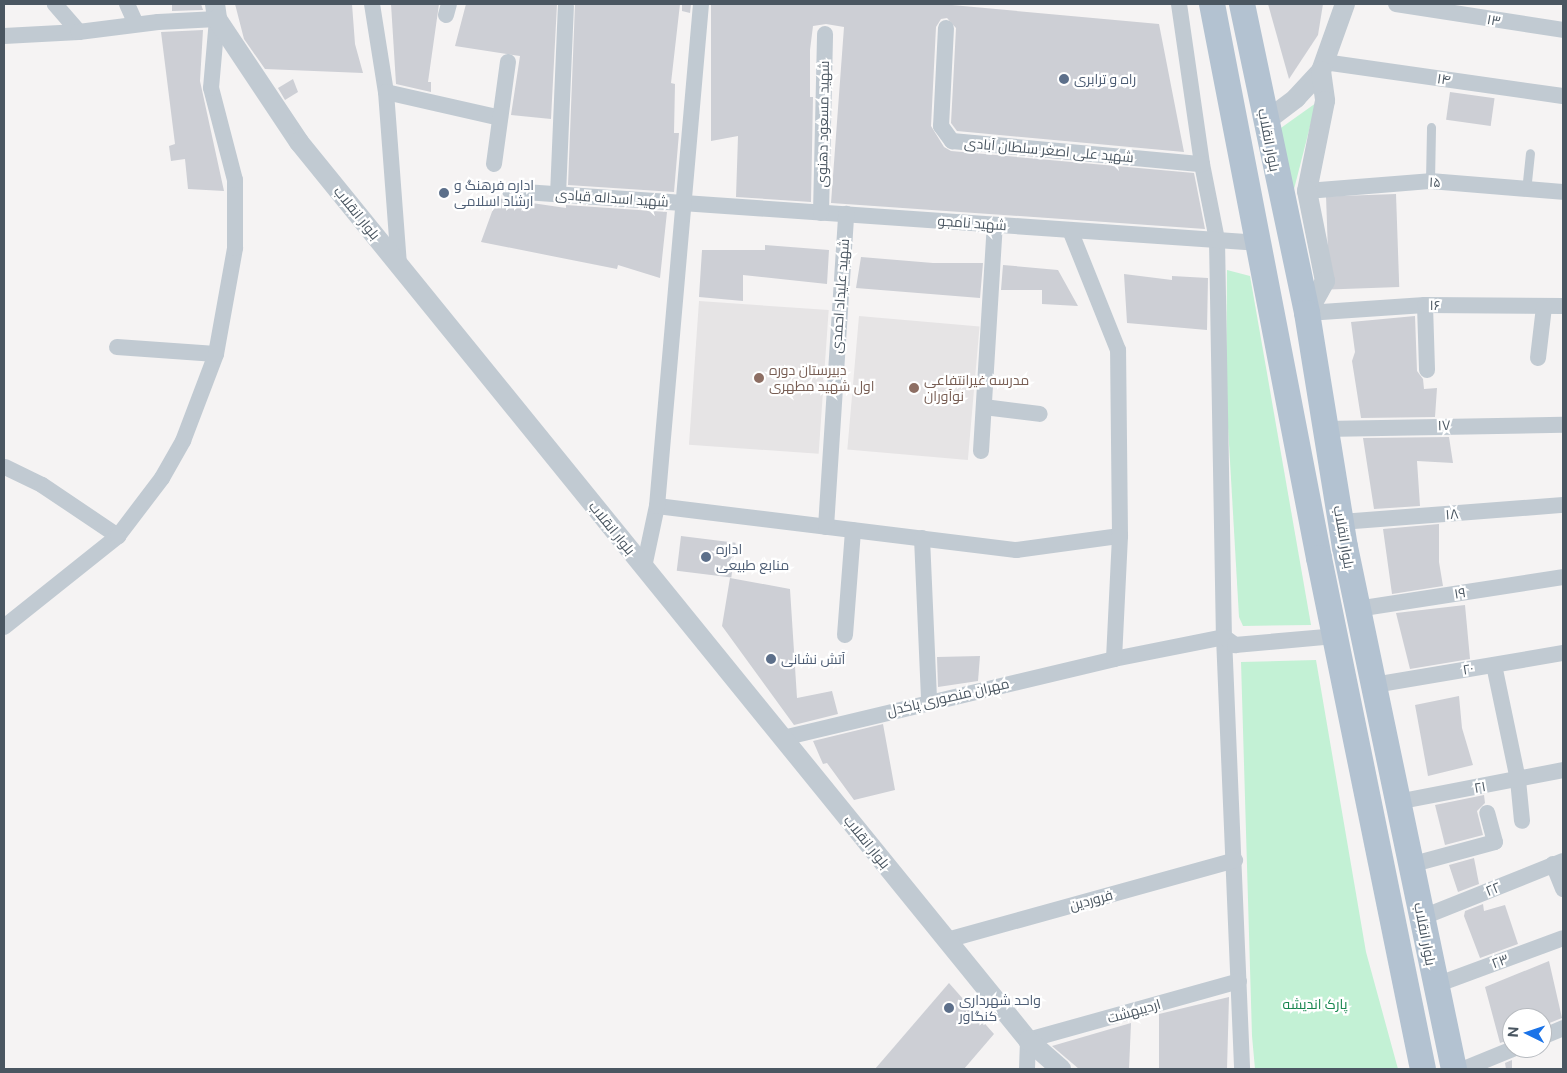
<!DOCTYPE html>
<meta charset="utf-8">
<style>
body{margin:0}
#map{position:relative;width:1567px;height:1073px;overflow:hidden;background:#f5f3f3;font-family:"Public Sans",Cairo,sans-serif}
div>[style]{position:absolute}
.education>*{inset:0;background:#e6e4e5;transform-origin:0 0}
.green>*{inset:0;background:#c3f1d5}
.building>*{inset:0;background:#cdcfd5;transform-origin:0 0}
.service>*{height:9px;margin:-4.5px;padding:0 4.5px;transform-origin:4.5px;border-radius:4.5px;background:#c1cad2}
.minor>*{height:16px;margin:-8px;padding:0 8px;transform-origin:8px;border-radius:8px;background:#c1cad2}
.tertiary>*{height:20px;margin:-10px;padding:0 10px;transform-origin:10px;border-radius:10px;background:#c1cad2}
.primary>*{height:26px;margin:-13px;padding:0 13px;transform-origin:13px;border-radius:13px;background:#b3c2d1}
.dots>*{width:14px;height:14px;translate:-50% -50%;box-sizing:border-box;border:2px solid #fff;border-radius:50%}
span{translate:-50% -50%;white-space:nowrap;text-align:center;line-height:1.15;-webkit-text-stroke:4.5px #fff;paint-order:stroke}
.street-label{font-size:14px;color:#4a5661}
.service-label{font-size:14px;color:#4e5e75}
.left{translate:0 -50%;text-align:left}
.education-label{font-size:14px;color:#785e54}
.park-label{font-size:14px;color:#17864f}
.frame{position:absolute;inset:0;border:5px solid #4a5661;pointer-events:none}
.north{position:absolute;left:1502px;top:1008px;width:50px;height:50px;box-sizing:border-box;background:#fff;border:1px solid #b7bbc0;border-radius:50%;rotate:274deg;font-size:14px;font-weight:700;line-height:20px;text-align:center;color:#4a5661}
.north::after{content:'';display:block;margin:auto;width:18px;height:22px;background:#1a73e8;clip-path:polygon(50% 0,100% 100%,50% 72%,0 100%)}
</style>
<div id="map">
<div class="education">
<i style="left:699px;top:301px;width:130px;height:144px;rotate:4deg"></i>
<i style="left:859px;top:316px;width:121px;height:134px;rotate:5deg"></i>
</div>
<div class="green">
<i style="clip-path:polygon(1316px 103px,1292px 197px,1278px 130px)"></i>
<i style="clip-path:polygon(1227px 270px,1250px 276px,1311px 625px,1243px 626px,1239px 617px,1226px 392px)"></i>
<i style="clip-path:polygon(1316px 660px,1366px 952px,1398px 1069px,1255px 1069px,1252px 1036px,1241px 662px)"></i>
</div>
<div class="building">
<i style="clip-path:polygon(172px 4px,201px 4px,203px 10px,172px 11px)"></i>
<i style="clip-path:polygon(235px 4px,352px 4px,355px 44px,363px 73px,265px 69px,244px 39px)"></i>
<i style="clip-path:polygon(391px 4px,439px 4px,428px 82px,431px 82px,431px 92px,396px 84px)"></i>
<i style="clip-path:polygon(466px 4px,557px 4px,551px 119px,511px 115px,520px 56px,455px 46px)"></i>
<i style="clip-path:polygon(575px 4px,680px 4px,671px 83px,675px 84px,674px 133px,679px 133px,674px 192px,568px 185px)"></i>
<i style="clip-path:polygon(682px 4px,691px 4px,690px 13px,682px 11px)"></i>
<i style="clip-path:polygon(711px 4px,941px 4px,1159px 24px,1184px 152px,957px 131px,951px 123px,956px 28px,947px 18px,941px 19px,936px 27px,931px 126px,944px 147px,951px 151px,1194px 173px,1205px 229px,831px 203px,844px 27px,826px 24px,813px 26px,810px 50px,810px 97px,813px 97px,811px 202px,736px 197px,738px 136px,711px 141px)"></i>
<i style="clip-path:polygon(1268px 4px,1323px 4px,1318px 35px,1289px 79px)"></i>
<i style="clip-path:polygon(203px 30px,200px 81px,224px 191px,188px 189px,185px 159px,171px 161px,169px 146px,175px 144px,161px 32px)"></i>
<i style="clip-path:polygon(293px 79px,298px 92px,285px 100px,278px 88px)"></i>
<i style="left:1450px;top:92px;width:45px;height:28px;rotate:8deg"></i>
<i style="left:1396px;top:194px;width:93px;height:70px;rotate:88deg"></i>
<i style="clip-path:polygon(497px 198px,566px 208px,566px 205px,667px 212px,660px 278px,618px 265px,617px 269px,481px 242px)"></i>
<i style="clip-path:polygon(765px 245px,829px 250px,827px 284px,743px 275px,743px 301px,699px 297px,702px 250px,765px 250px)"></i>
<i style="clip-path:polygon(861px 257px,933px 263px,983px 263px,980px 298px,856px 288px)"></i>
<i style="clip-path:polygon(1003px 265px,1058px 270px,1078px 306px,1042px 304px,1042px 290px,1001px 290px)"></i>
<i style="clip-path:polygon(1124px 274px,1172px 280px,1172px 276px,1208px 278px,1207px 330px,1127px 323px)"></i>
<i style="clip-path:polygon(1415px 316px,1417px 371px,1423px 379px,1424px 389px,1437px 388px,1435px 417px,1361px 418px,1352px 361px,1355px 352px,1351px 322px)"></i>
<i style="clip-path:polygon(1449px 437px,1453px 463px,1417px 461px,1420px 506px,1374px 509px,1363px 438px)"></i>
<i style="clip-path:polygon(1439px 524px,1439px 562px,1443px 586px,1392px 594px,1383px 529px)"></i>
<i style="left:681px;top:536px;width:55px;height:35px;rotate:7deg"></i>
<i style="clip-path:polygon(730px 578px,790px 589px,797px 698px,832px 691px,838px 714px,794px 725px,722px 626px)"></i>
<i style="clip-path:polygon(1465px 605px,1470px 659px,1410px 669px,1396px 613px)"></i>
<i style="clip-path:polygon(980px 656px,978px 681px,938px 687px,937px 657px)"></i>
<i style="clip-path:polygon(1459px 696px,1462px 728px,1473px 765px,1428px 776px,1415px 705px)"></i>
<i style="clip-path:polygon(883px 724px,895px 790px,854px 800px,827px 763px,823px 764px,813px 741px)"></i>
<i style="clip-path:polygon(1484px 795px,1485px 803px,1477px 811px,1483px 835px,1445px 845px,1435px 805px)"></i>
<i style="clip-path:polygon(1474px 858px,1479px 884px,1458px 892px,1449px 865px)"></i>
<i style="clip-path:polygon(1483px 904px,1484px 911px,1505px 905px,1518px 944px,1480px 958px,1464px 916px,1465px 911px)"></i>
<i style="clip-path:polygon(1549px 961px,1562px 1018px,1542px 1026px,1542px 1018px,1512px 1018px,1512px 1039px,1500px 1043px,1485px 987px)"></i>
<i style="clip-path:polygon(949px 983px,994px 1034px,964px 1069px,875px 1069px)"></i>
<i style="clip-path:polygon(1229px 997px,1227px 1069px,1159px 1069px,1159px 1014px)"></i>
<i style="clip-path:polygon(1131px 1023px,1129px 1069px,1079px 1069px,1052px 1046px)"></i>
<i style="clip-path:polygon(1512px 1060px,1512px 1069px,1506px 1069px,1505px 1063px)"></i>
</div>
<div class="service">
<i style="left:1430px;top:181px;width:54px;rotate:-88.9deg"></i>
<i style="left:1526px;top:191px;width:38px;rotate:-84deg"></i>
</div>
<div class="minor">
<i style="left:127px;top:4px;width:22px;rotate:66deg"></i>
<i style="left:372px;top:4px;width:89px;rotate:81deg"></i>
<i style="left:386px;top:92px;width:174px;rotate:85.7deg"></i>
<i style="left:1179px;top:4px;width:162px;rotate:81.8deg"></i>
<i style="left:1202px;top:164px;width:77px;rotate:78.8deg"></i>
<i style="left:1217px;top:240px;width:397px;rotate:89deg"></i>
<i style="left:1224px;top:637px;width:432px;rotate:87.6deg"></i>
<i style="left:1396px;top:4px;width:169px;rotate:8.8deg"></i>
<i style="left:446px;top:15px;width:11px;rotate:-75deg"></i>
<i style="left:946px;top:28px;width:98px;rotate:92.9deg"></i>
<i style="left:941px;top:126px;width:19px;rotate:54deg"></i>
<i style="left:952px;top:141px;width:251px;rotate:5.3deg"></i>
<i style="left:4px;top:36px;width:75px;rotate:-3.1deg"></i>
<i style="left:79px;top:32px;width:37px;rotate:-131deg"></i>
<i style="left:1324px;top:62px;width:241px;rotate:8.1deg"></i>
<i style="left:386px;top:92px;width:117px;rotate:12.8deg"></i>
<i style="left:494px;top:164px;width:103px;rotate:-82.2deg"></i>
<i style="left:510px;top:191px;width:752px;rotate:3.97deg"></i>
<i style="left:1307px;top:191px;width:123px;rotate:-4.6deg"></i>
<i style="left:1430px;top:181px;width:133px;rotate:4.7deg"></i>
<i style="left:558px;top:195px;width:189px;rotate:-87.6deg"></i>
<i style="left:821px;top:213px;width:179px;rotate:-88.7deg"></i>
<i style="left:1425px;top:305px;width:65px;rotate:88.2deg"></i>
<i style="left:1307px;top:313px;width:118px;rotate:-3.9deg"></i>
<i style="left:1425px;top:305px;width:138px;rotate:0.4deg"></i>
<i style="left:117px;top:347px;width:99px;rotate:4deg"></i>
<i style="left:1538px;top:358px;width:51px;rotate:-83.3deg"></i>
<i style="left:984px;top:407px;width:56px;rotate:7.1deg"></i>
<i style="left:1324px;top:429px;width:239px;rotate:-1deg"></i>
<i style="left:981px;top:451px;width:226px;rotate:-86.5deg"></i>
<i style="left:5px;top:467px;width:41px;rotate:25.9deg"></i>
<i style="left:42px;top:485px;width:92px;rotate:33.9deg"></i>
<i style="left:657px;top:506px;width:362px;rotate:7deg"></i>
<i style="left:1016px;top:550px;width:105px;rotate:-7.7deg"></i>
<i style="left:1120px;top:536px;width:186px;rotate:-90.6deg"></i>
<i style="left:1118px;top:350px;width:129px;rotate:-111.8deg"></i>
<i style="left:1341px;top:522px;width:223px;rotate:-4.4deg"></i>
<i style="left:826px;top:527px;width:314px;rotate:-86.3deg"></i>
<i style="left:922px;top:538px;width:163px;rotate:87.5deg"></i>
<i style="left:644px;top:567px;width:62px;rotate:-78deg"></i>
<i style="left:657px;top:506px;width:504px;rotate:-84.99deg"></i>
<i style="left:1357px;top:609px;width:208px;rotate:-8.8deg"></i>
<i style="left:4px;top:627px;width:146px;rotate:-38.6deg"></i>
<i style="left:118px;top:536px;width:73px;rotate:-52.8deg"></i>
<i style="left:162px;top:478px;width:43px;rotate:-60.4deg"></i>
<i style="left:183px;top:441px;width:93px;rotate:-69.2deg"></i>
<i style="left:216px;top:354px;width:108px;rotate:-79.8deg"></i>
<i style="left:235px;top:248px;width:68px;rotate:-90deg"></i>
<i style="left:235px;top:180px;width:95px;rotate:-104.6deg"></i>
<i style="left:211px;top:88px;width:69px;rotate:-85deg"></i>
<i style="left:217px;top:19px;width:59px;rotate:177.1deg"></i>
<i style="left:158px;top:22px;width:80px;rotate:172.8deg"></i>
<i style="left:845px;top:635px;width:105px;rotate:-85.6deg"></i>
<i style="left:1114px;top:659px;width:112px;rotate:-11.3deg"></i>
<i style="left:1224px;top:637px;width:14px;rotate:36deg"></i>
<i style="left:1235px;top:645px;width:100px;rotate:-5.1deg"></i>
<i style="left:1494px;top:665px;width:117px;rotate:78.2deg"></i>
<i style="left:1518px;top:780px;width:41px;rotate:84.4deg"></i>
<i style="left:1374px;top:685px;width:192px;rotate:-9.6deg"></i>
<i style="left:783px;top:738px;width:340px;rotate:-13.4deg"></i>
<i style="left:1114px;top:659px;width:123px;rotate:-87.2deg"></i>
<i style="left:1397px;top:802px;width:169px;rotate:-10.9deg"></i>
<i style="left:1553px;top:864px;width:27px;rotate:68deg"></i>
<i style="left:1410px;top:865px;width:88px;rotate:-15.1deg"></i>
<i style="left:1495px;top:842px;width:30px;rotate:-105deg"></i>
<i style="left:1423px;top:917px;width:151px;rotate:-21.8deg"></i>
<i style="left:947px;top:940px;width:299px;rotate:-15.5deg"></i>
<i style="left:1436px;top:985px;width:135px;rotate:-20.3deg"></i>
<i style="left:1542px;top:1037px;width:23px;rotate:-23deg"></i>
<i style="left:1027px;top:1069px;width:29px;rotate:-88deg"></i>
<i style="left:1028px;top:1040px;width:219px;rotate:-15.6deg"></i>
<i style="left:1464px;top:1069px;width:55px;rotate:-22.4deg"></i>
</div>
<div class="tertiary">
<i style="left:215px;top:4px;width:15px;rotate:82deg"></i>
<i style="left:217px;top:19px;width:148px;rotate:56.3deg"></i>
<i style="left:299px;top:142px;width:1157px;rotate:50.93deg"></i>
<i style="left:1028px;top:1040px;width:44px;rotate:41.3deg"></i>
<i style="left:1321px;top:71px;width:71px;rotate:-70.3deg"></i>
<i style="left:1266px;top:121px;width:38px;rotate:-37deg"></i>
<i style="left:1296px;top:98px;width:37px;rotate:-47deg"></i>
<i style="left:1321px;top:71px;width:30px;rotate:82deg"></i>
<i style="left:1325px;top:101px;width:92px;rotate:101.3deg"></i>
<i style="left:1307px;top:191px;width:92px;rotate:78.7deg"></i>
<i style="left:1325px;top:281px;width:37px;rotate:119deg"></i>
</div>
<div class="primary">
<i style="left:1212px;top:4px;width:564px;rotate:79.07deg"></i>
<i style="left:1319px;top:558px;width:521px;rotate:78.5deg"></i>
<i style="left:1242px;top:4px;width:316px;rotate:78.1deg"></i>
<i style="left:1307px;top:313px;width:237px;rotate:80.8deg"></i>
<i style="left:1345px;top:547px;width:533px;rotate:78.21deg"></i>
</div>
<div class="dots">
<i style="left:1064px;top:79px;background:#5c6f8a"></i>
<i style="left:444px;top:193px;background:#5c6f8a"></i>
<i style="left:759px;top:378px;background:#8d6e63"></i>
<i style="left:914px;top:388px;background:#8d6e63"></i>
<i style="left:706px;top:557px;background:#5c6f8a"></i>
<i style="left:771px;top:659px;background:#5c6f8a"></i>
<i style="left:949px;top:1008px;background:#5c6f8a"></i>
</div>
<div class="street-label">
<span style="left:1494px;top:20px;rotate:10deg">۱۳</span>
<span style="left:1444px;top:79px;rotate:8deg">۱۴</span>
<span style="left:823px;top:124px;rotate:-89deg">شهید مسعود دهنوی</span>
<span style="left:1269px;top:140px;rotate:79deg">بلوار انقلاب</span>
<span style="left:1049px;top:150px;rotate:5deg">شهید علی اصغر سلطان آبادی</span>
<span style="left:1435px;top:182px;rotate:3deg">۱۵</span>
<span style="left:612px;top:198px;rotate:4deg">شهید اسداله قبادی</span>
<span style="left:357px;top:213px;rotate:51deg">بلوار انقلاب</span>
<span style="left:972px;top:223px;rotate:4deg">شهید نامجو</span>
<span style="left:840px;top:296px;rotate:-86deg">شهید علیداد احمدی</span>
<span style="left:1435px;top:305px">۱۶</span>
<span style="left:1444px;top:425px;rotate:-2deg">۱۷</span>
<span style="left:1452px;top:514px;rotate:-4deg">۱۸</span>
<span style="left:612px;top:528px;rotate:51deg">بلوار انقلاب</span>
<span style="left:1344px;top:537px;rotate:80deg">بلوار انقلاب</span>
<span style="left:1460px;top:593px;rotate:-9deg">۱۹</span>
<span style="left:1468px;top:669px;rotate:-9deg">۲۰</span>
<span style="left:948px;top:697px;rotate:-13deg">مهران منصوری پاکدل</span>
<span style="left:1480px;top:787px;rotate:-10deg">۲۱</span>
<span style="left:867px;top:842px;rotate:51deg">بلوار انقلاب</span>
<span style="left:1493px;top:889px;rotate:-22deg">۲۲</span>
<span style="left:1091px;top:900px;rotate:-15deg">فروردین</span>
<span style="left:1425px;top:934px;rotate:79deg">بلوار انقلاب</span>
<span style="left:1500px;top:961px;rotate:-20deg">۲۳</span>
<span style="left:1134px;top:1011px;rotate:-16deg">اردیبهشت</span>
</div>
<div class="service-label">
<span class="left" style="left:1074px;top:79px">راه و ترابری</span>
<span class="left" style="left:454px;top:193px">اداره فرهنگ و<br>ارشاد اسلامی</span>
<span class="left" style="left:716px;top:557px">اداره<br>منابع طبیعی</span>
<span class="left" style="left:781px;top:659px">آتش نشانی</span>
<span class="left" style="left:959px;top:1008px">واحد شهرداری<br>کنگاور</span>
</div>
<div class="education-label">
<span class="left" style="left:769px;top:378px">دبیرستان دوره<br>اول شهید مطهری</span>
<span class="left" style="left:924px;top:388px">مدرسه غیرانتفاعی<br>نوآوران</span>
</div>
<div class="park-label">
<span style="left:1315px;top:1004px">پارک اندیشه</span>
</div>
<div class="frame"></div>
<div class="north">N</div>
</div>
